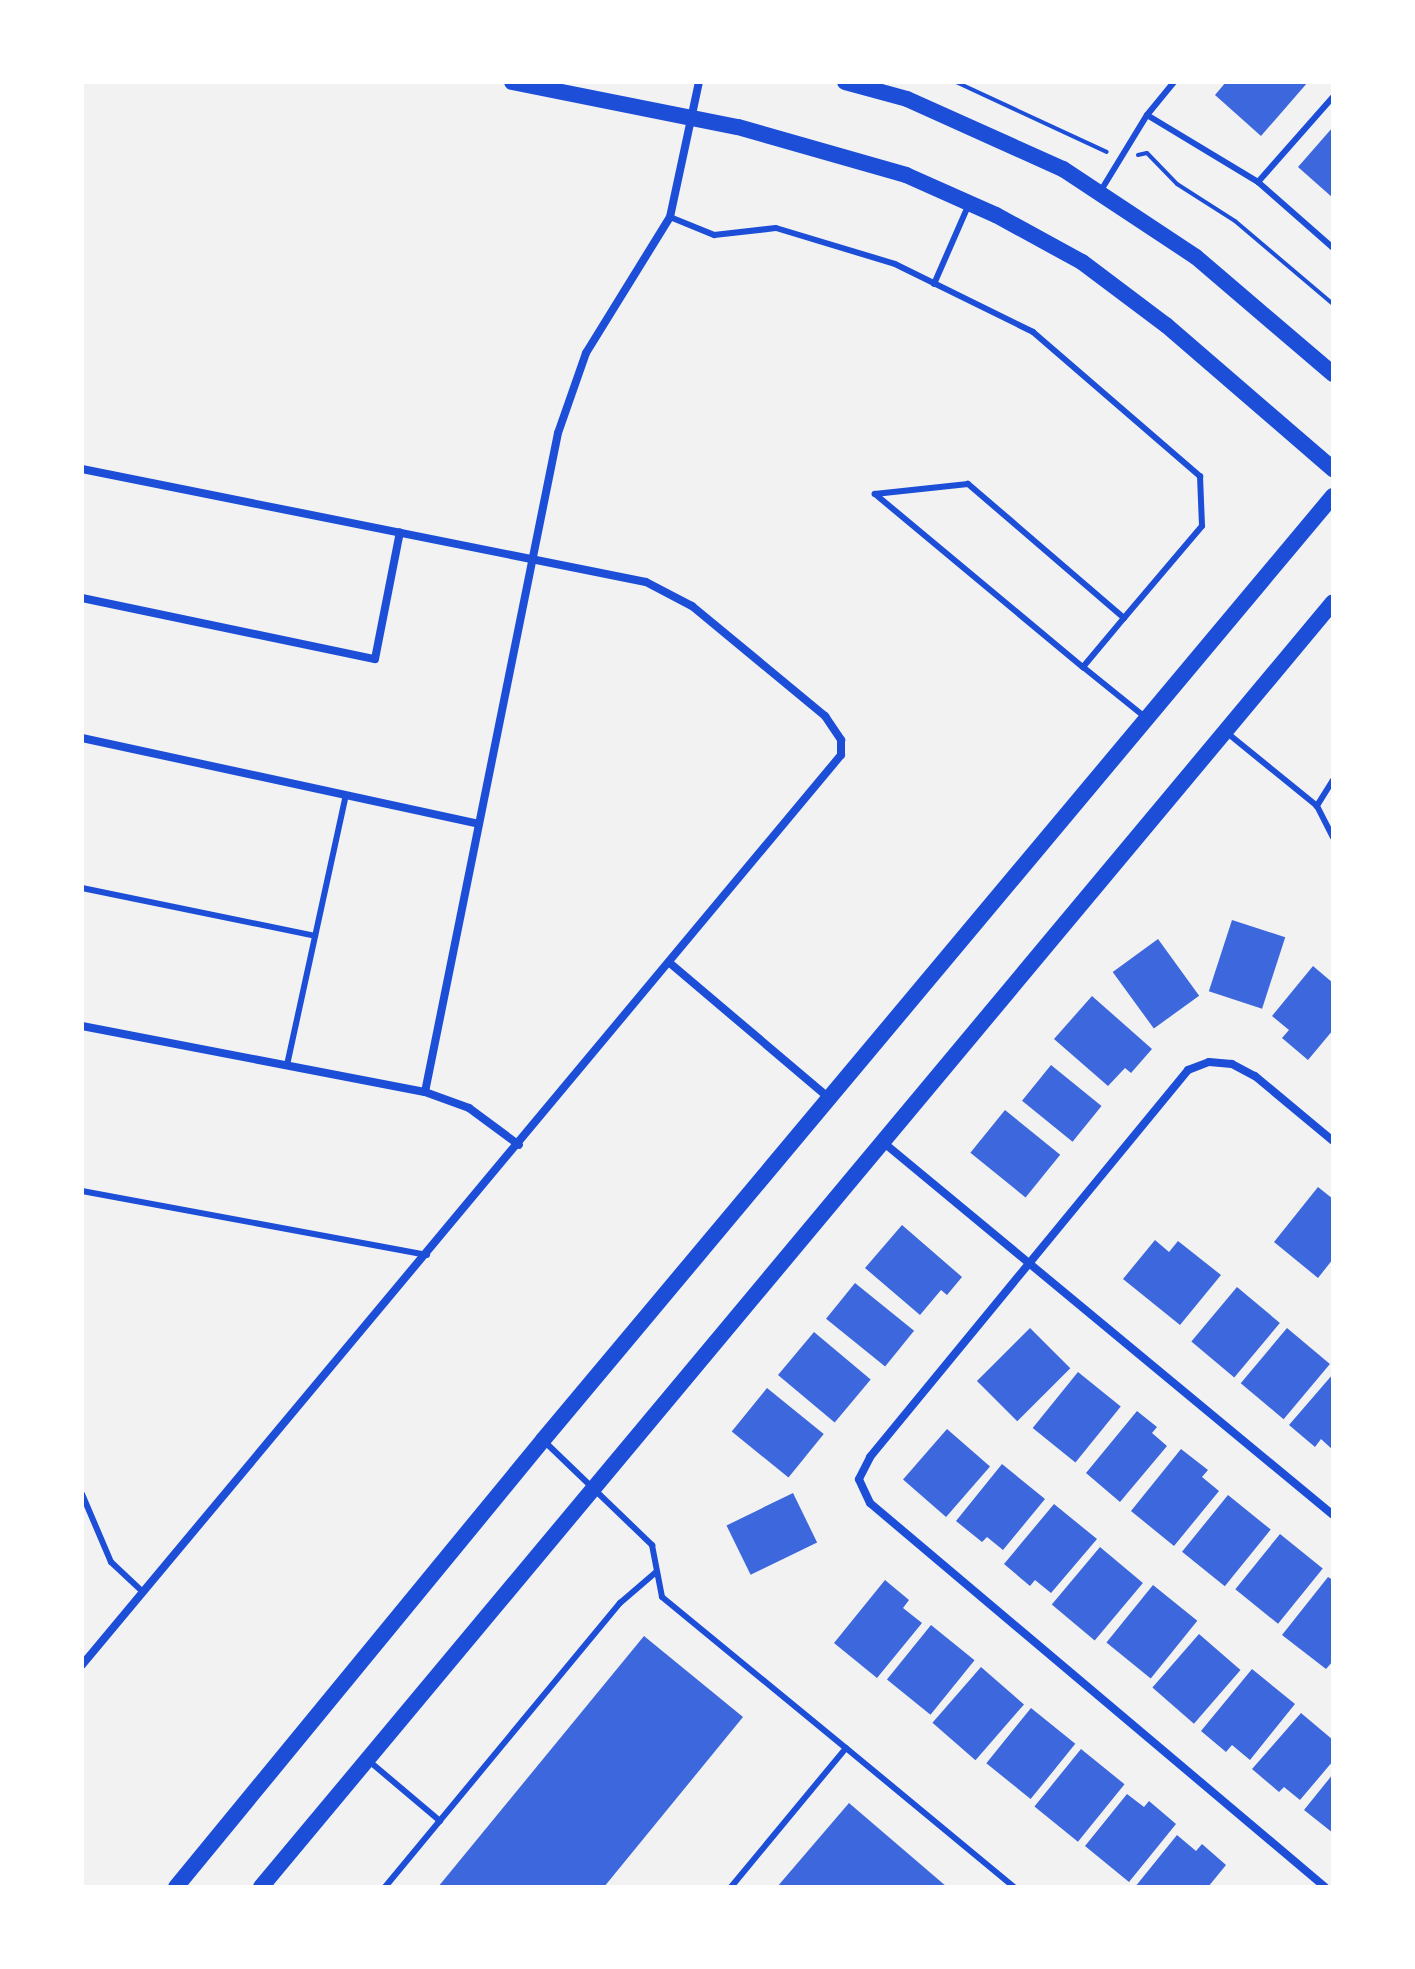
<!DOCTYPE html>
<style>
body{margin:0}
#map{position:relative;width:1415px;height:1969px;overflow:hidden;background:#f2f2f2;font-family:"Open Sans",sans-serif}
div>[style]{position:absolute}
.building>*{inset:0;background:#3d67dc;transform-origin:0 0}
.path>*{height:4px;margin:-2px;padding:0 2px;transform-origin:2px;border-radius:2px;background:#1d4ed8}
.service>*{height:6px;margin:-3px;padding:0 3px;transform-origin:3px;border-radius:3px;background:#1d4ed8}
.minor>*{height:8px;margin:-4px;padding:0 4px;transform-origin:4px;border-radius:4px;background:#1d4ed8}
.secondary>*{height:16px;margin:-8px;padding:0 8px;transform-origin:8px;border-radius:8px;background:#1d4ed8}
span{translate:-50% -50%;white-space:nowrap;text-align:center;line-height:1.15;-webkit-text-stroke:8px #fff;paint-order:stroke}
.frame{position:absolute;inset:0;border:84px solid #fff;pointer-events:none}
</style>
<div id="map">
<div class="building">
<i style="clip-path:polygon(1226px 82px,1308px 82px,1261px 136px,1215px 95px)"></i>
<i style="clip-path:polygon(1333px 127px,1333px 198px,1298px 167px)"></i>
<i style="left:1232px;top:920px;width:56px;height:75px;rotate:18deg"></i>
<i style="left:1158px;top:939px;width:70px;height:56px;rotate:54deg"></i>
<i style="clip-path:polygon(1313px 966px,1333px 983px,1333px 1030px,1308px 1060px,1282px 1038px,1289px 1030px,1272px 1016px)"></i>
<i style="clip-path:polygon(1092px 996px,1152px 1049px,1131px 1073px,1125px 1068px,1108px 1086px,1054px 1039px)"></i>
<i style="left:1051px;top:1065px;width:65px;height:46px;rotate:39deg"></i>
<i style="left:1005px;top:1110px;width:71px;height:55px;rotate:39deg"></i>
<i style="clip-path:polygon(1318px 1187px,1333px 1199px,1333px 1259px,1318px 1278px,1274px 1242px)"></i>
<i style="clip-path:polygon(902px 1225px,962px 1277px,947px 1295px,941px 1290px,920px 1315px,865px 1268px)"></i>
<i style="clip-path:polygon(1155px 1240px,1169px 1252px,1178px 1241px,1221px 1275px,1180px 1325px,1123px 1279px)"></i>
<i style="left:855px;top:1283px;width:76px;height:46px;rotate:39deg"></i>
<i style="left:1237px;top:1287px;width:56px;height:71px;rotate:40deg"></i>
<i style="left:1030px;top:1328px;width:57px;height:75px;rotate:45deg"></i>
<i style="left:1287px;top:1328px;width:56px;height:72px;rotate:40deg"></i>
<i style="left:814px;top:1332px;width:74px;height:56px;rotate:40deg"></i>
<i style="left:1078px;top:1372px;width:55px;height:72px;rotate:39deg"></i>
<i style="clip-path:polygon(1333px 1374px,1333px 1450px,1321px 1439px,1315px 1447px,1289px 1425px)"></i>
<i style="left:767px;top:1388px;width:73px;height:56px;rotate:39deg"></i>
<i style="clip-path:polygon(1137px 1411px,1157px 1427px,1152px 1433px,1167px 1446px,1120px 1502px,1086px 1473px)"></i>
<i style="left:947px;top:1429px;width:57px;height:67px;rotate:41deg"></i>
<i style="clip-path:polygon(1181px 1449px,1208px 1470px,1202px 1477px,1219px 1491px,1174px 1546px,1131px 1511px)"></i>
<i style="clip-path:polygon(1002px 1464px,1045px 1499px,1003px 1550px,987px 1537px,982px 1542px,956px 1521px)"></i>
<i style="left:793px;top:1493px;width:55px;height:74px;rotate:64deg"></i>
<i style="left:1228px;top:1495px;width:55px;height:73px;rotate:39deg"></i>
<i style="clip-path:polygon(1054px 1504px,1097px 1539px,1051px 1593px,1035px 1580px,1030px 1586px,1004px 1564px)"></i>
<i style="left:1280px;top:1534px;width:55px;height:71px;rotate:39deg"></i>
<i style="left:1100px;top:1547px;width:56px;height:75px;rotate:40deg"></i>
<i style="clip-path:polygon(1328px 1577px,1333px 1580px,1333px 1661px,1326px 1669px,1282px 1635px)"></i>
<i style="clip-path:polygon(885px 1580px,909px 1600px,903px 1608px,922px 1623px,877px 1678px,834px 1643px)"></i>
<i style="left:1153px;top:1585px;width:57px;height:74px;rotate:39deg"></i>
<i style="left:931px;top:1625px;width:56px;height:70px;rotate:39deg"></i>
<i style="left:1199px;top:1634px;width:55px;height:71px;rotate:41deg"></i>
<i style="clip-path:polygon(644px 1636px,743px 1717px,604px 1887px,438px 1887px)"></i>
<i style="left:981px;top:1667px;width:57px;height:74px;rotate:41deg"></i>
<i style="clip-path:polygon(1252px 1669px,1295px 1704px,1250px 1760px,1232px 1745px,1226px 1752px,1201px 1731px)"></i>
<i style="left:1031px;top:1708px;width:57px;height:71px;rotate:39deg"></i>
<i style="clip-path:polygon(1301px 1713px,1333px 1740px,1333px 1761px,1300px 1800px,1284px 1787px,1279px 1792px,1252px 1769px)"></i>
<i style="left:1081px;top:1749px;width:56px;height:74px;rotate:39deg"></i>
<i style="clip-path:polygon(1333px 1774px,1333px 1833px,1304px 1810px)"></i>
<i style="clip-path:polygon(1127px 1794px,1144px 1807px,1149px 1801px,1176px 1824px,1129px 1882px,1085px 1846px)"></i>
<i style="clip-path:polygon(849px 1803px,947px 1887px,777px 1887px)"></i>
<i style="clip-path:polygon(1177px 1835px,1196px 1851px,1202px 1844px,1226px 1865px,1208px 1887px,1135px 1887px)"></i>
</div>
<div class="path">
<i style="left:956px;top:82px;width:166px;rotate:24.9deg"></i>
<i style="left:1138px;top:155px;width:9px;rotate:-13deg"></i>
<i style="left:1147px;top:153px;width:43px;rotate:45.9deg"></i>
<i style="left:1177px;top:184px;width:69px;rotate:32.5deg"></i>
<i style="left:1235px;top:221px;width:128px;rotate:40.3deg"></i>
</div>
<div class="service">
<i style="left:1147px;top:115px;width:43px;rotate:-50.7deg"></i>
<i style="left:1258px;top:182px;width:113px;rotate:-48.6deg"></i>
<i style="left:1100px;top:192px;width:90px;rotate:-58.6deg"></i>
<i style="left:1147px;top:115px;width:130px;rotate:31.1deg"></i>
<i style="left:1258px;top:182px;width:100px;rotate:41.3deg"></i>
<i style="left:670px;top:217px;width:48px;rotate:22.2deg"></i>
<i style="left:714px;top:235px;width:62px;rotate:-6.4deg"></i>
<i style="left:776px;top:228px;width:124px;rotate:16.8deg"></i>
<i style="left:895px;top:264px;width:154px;rotate:26.2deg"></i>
<i style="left:1033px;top:332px;width:221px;rotate:40.8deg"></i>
<i style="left:1200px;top:476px;width:50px;rotate:87.7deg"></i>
<i style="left:1202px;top:526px;width:121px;rotate:130.3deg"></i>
<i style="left:934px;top:284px;width:85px;rotate:-66.4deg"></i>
<i style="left:1083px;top:667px;width:64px;rotate:-50.1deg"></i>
<i style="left:1124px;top:618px;width:206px;rotate:-139.3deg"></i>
<i style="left:968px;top:484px;width:94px;rotate:173.9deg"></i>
<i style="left:875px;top:494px;width:271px;rotate:39.8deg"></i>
<i style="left:1083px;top:667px;width:80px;rotate:38.9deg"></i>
<i style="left:1226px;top:732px;width:117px;rotate:39.1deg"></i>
<i style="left:1333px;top:780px;width:31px;rotate:122deg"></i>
<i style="left:1317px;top:806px;width:35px;rotate:63deg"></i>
<i style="left:82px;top:888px;width:238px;rotate:11.6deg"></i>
<i style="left:287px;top:1065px;width:276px;rotate:-77.7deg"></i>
<i style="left:82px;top:1191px;width:351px;rotate:10.5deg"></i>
<i style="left:545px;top:1442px;width:149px;rotate:43.9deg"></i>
<i style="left:652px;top:1545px;width:53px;rotate:79.1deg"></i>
<i style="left:662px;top:1597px;width:238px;rotate:39.4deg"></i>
<i style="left:82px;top:1494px;width:74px;rotate:66.9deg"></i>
<i style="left:111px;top:1562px;width:44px;rotate:43.2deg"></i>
<i style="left:369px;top:1761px;width:93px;rotate:40.2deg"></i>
<i style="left:385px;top:1887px;width:369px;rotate:-50.4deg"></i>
<i style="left:620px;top:1603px;width:48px;rotate:-40.7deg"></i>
<i style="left:731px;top:1887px;width:180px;rotate:-50.4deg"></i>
<i style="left:846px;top:1748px;width:218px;rotate:39.6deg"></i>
</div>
<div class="minor">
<i style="left:82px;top:469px;width:575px;rotate:11.33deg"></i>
<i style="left:646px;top:582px;width:52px;rotate:27.6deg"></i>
<i style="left:692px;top:606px;width:173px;rotate:39.6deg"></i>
<i style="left:825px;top:716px;width:29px;rotate:56deg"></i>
<i style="left:841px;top:740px;width:15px;rotate:90deg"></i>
<i style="left:841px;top:755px;width:1185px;rotate:129.83deg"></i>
<i style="left:82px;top:598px;width:299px;rotate:11.8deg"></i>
<i style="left:375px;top:659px;width:129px;rotate:-78.9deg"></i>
<i style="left:82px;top:738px;width:406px;rotate:12.2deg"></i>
<i style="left:671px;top:964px;width:207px;rotate:40.3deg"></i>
<i style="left:82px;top:1026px;width:349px;rotate:10.9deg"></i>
<i style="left:425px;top:1092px;width:47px;rotate:20deg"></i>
<i style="left:469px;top:1108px;width:62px;rotate:36.5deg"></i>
<i style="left:425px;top:1092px;width:672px;rotate:-78.59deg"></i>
<i style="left:558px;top:433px;width:85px;rotate:-70.7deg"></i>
<i style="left:586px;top:353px;width:160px;rotate:-58.3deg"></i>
<i style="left:670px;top:217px;width:138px;rotate:-77.9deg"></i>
<i style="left:884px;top:1143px;width:583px;rotate:39.64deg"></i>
<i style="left:1325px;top:1887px;width:595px;rotate:-139.84deg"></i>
<i style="left:870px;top:1503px;width:26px;rotate:-115deg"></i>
<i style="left:859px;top:1479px;width:25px;rotate:-63deg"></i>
<i style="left:870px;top:1457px;width:501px;rotate:-50.59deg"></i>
<i style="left:1188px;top:1070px;width:22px;rotate:-21deg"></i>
<i style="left:1209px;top:1062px;width:23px;rotate:5deg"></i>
<i style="left:1232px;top:1064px;width:26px;rotate:28deg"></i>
<i style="left:1255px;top:1076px;width:102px;rotate:39.8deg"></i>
</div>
<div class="secondary">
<i style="left:512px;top:82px;width:230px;rotate:11.3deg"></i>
<i style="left:738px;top:127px;width:175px;rotate:15.9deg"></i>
<i style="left:906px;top:175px;width:98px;rotate:24deg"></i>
<i style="left:996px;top:215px;width:98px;rotate:28.7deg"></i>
<i style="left:1082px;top:262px;width:105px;rotate:36.9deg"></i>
<i style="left:1166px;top:325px;width:221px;rotate:40.8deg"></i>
<i style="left:845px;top:82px;width:64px;rotate:15.3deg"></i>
<i style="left:907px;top:99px;width:171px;rotate:24.2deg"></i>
<i style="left:1063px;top:169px;width:159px;rotate:33.5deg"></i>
<i style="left:1196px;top:257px;width:180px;rotate:40.5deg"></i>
<i style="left:176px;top:1887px;width:578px;rotate:-50.61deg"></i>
<i style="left:543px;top:1440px;width:1231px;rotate:-50.08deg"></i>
<i style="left:261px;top:1887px;width:1673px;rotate:-50.16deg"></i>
</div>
<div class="frame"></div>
</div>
